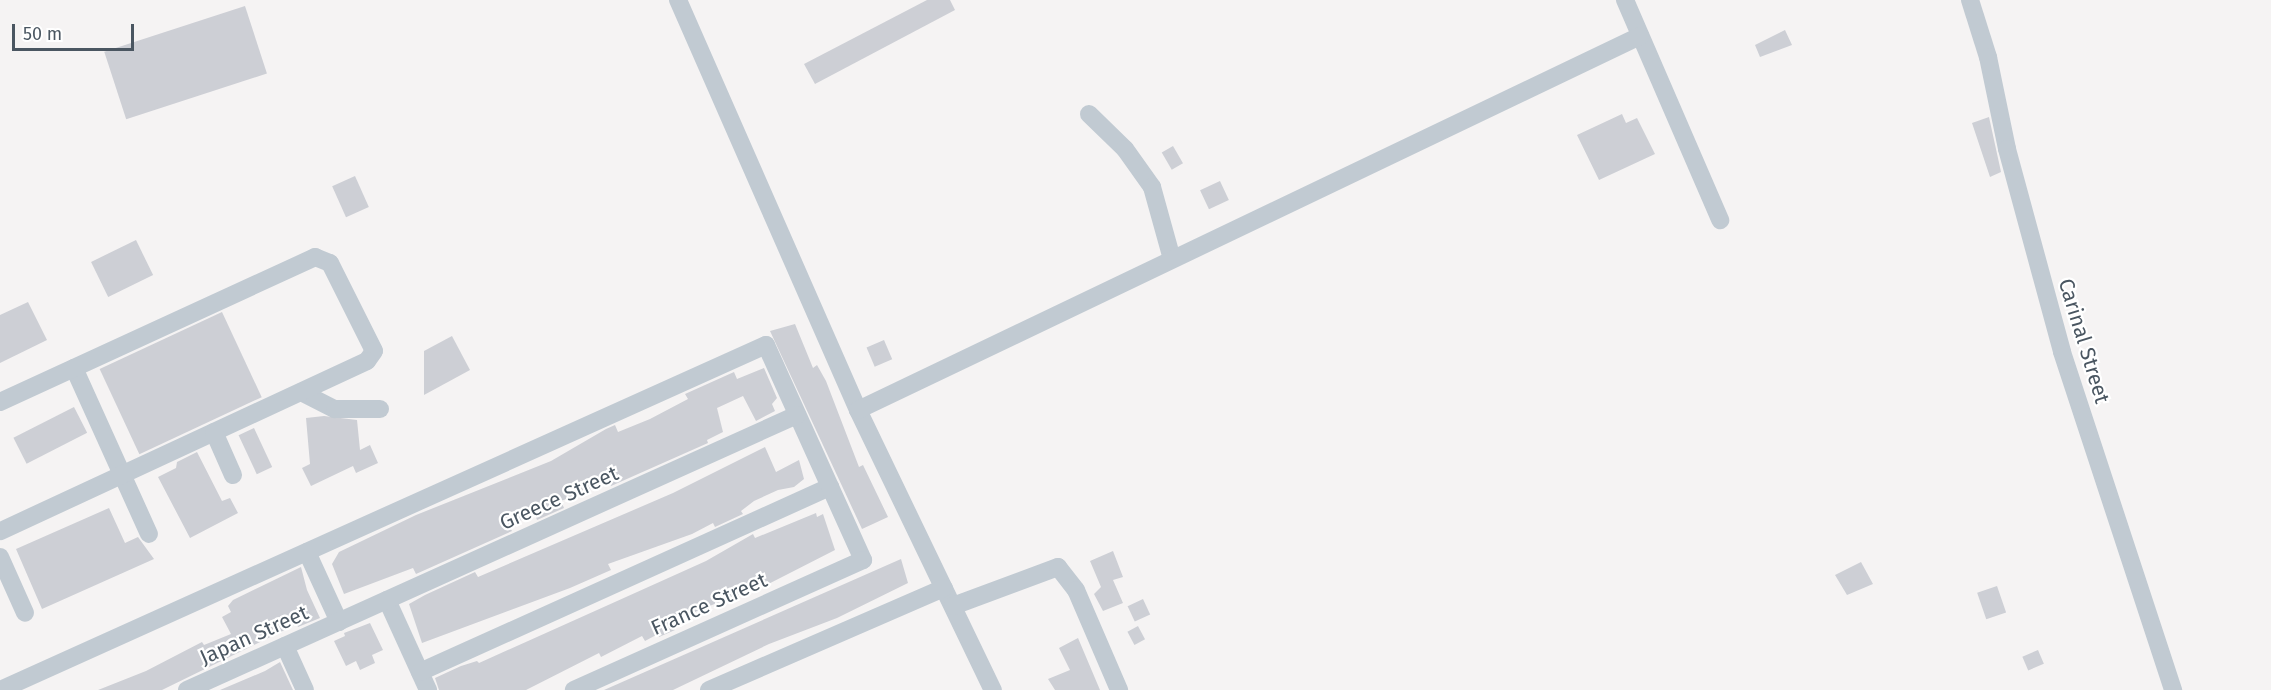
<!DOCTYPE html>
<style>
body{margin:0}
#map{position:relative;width:2271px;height:690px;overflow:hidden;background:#f5f3f3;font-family:"Fira Sans",sans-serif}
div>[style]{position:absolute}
.building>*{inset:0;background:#cdcfd5;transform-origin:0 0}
.street>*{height:18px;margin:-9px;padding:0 9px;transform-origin:9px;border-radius:9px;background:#c1cad2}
span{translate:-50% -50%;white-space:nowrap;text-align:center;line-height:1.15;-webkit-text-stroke:4.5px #fff;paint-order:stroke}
.street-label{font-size:21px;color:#4a5661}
.scale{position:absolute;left:12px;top:24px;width:122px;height:27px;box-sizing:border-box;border:3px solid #4a5661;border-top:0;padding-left:8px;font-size:18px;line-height:21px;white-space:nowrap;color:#4a5661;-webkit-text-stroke:4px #fff;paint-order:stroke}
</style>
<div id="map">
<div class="building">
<i style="clip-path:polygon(927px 0,950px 0,955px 10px,815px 84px,804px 64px)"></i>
<i style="left:245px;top:6px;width:71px;height:148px;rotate:72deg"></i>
<i style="clip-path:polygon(1785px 30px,1792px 45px,1760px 57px,1755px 45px)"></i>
<i style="clip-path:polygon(1622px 114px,1626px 123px,1637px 118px,1655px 154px,1599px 180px,1577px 135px)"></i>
<i style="clip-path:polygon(1989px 117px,2001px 172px,1990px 177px,1972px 123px)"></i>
<i style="left:1173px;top:146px;width:20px;height:13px;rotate:60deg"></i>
<i style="left:355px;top:176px;width:34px;height:25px;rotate:66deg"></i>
<i style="left:1220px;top:181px;width:21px;height:22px;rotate:65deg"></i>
<i style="left:136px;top:240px;width:39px;height:50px;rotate:64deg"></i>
<i style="clip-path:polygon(28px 302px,47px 340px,0 363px,0 315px)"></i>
<i style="left:222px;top:312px;width:94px;height:135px;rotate:65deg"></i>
<i style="clip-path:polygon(795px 324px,813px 368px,817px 365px,826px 381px,859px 467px,863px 465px,888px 517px,862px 529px,770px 331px)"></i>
<i style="clip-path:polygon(452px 336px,470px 370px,424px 395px,424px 351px)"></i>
<i style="left:884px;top:340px;width:21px;height:19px;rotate:67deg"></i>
<i style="clip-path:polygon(764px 368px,777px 398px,772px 404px,775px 411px,756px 421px,743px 396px,717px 408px,723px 432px,707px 440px,708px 443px,611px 486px,609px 482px,561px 501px,564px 508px,537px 520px,535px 514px,509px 526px,512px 531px,416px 574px,413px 568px,344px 594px,332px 564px,339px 552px,416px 515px,551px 461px,606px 429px,615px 425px,618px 432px,650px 419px,688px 399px,685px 394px,734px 372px,737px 379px)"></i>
<i style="left:74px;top:407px;width:29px;height:68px;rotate:63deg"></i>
<i style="clip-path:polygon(324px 416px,357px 420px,360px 450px,370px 445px,378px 463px,356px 473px,353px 466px,311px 486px,302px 468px,310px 464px,306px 418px)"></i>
<i style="left:254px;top:428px;width:43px;height:17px;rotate:65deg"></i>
<i style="clip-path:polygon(765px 447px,776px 472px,799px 460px,804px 479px,794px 487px,778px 490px,754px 501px,741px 511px,743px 514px,715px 527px,713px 523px,692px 534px,608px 564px,611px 570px,570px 588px,422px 643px,409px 604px,425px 595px,475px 572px,478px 577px,673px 493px)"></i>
<i style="clip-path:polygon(197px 452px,222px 501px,230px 498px,238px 513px,190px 538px,158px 477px,176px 468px,177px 462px)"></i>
<i style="clip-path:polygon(109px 508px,125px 543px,138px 537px,154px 559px,42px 609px,16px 549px)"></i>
<i style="clip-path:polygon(816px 513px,817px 517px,823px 514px,835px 550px,751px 593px,749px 590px,723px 603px,722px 601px,697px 611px,672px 624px,675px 630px,659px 637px,658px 634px,645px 641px,642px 636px,601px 657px,599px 653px,526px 690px,439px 690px,435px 678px,461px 666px,477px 661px,479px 663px,606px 606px,706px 561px,753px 534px,755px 538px)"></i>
<i style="clip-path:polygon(1113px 551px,1123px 577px,1113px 580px,1123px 603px,1103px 611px,1094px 594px,1101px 587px,1090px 561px)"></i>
<i style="clip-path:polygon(901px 559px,908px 583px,837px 618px,769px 644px,673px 690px,604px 690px)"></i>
<i style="clip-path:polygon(1861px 562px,1873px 584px,1847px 595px,1835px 575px)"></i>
<i style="clip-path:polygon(301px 567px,307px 590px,320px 618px,298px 627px,297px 624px,162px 690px,98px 690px,146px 671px,202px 642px,204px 645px,231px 634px,222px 617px,231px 612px,228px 606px,233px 600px)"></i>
<i style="left:1997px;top:586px;width:28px;height:21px;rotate:71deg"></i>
<i style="left:1143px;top:599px;width:17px;height:17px;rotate:65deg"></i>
<i style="clip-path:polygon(370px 623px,383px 650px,372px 655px,375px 663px,360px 670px,356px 661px,346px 666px,334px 641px,345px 636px,344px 633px)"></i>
<i style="left:1138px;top:626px;width:15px;height:12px;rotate:62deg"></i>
<i style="clip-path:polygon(1078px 638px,1100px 690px,1055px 690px,1048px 679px,1070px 670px,1059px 648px)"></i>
<i style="left:2038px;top:650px;width:15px;height:17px;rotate:67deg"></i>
<i style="clip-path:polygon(280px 662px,293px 690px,220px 690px,265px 671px)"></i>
</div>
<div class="street">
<i style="left:678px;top:0;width:448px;rotate:66.3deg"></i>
<i style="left:858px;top:410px;width:311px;rotate:64.3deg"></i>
<i style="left:1625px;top:0;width:240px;rotate:66.6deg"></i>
<i style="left:1970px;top:0;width:60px;rotate:72.5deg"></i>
<i style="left:1988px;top:57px;width:94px;rotate:78.3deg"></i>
<i style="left:2007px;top:149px;width:210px;rotate:74.8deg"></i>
<i style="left:2062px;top:352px;width:356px;rotate:71.8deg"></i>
<i style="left:1089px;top:114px;width:50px;rotate:44.2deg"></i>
<i style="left:1125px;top:149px;width:47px;rotate:54.6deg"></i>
<i style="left:1152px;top:187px;width:75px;rotate:74.5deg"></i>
<i style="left:74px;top:368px;width:182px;rotate:65.7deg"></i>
<i style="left:301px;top:392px;width:38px;rotate:27deg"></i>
<i style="left:335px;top:409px;width:45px"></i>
<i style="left:0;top:402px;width:347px;rotate:-24.7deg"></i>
<i style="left:315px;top:257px;width:16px;rotate:22deg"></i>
<i style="left:330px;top:263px;width:98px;rotate:63.4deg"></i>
<i style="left:374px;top:351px;width:12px;rotate:125deg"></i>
<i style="left:367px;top:361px;width:404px;rotate:155.1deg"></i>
<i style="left:858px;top:410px;width:867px;rotate:-25.56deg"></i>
<i style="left:214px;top:432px;width:47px;rotate:66.2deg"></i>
<i style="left:307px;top:552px;width:77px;rotate:65.4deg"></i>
<i style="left:0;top:557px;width:61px;rotate:65.9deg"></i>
<i style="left:387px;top:600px;width:99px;rotate:65.5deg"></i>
<i style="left:953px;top:606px;width:112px;rotate:-20.4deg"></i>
<i style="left:1058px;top:567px;width:29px;rotate:52deg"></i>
<i style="left:1076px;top:590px;width:109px;rotate:66.7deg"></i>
<i style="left:285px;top:646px;width:48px;rotate:65.6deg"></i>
<i style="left:420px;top:672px;width:450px;rotate:-24.3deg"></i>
<i style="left:0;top:690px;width:840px;rotate:-24.25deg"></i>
<i style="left:766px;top:345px;width:236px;rotate:65.7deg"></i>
<i style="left:863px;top:560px;width:317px;rotate:155.8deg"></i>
<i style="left:187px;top:690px;width:669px;rotate:-24.27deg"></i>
<i style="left:709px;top:690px;width:256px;rotate:-23.5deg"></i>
</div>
<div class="street-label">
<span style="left:2084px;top:341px;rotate:73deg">Carinal Street</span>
<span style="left:559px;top:498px;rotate:-24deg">Greece Street</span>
<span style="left:709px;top:604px;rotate:-24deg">France Street</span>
<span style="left:254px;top:635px;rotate:-24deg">Japan Street</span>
</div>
<div class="scale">50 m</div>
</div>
